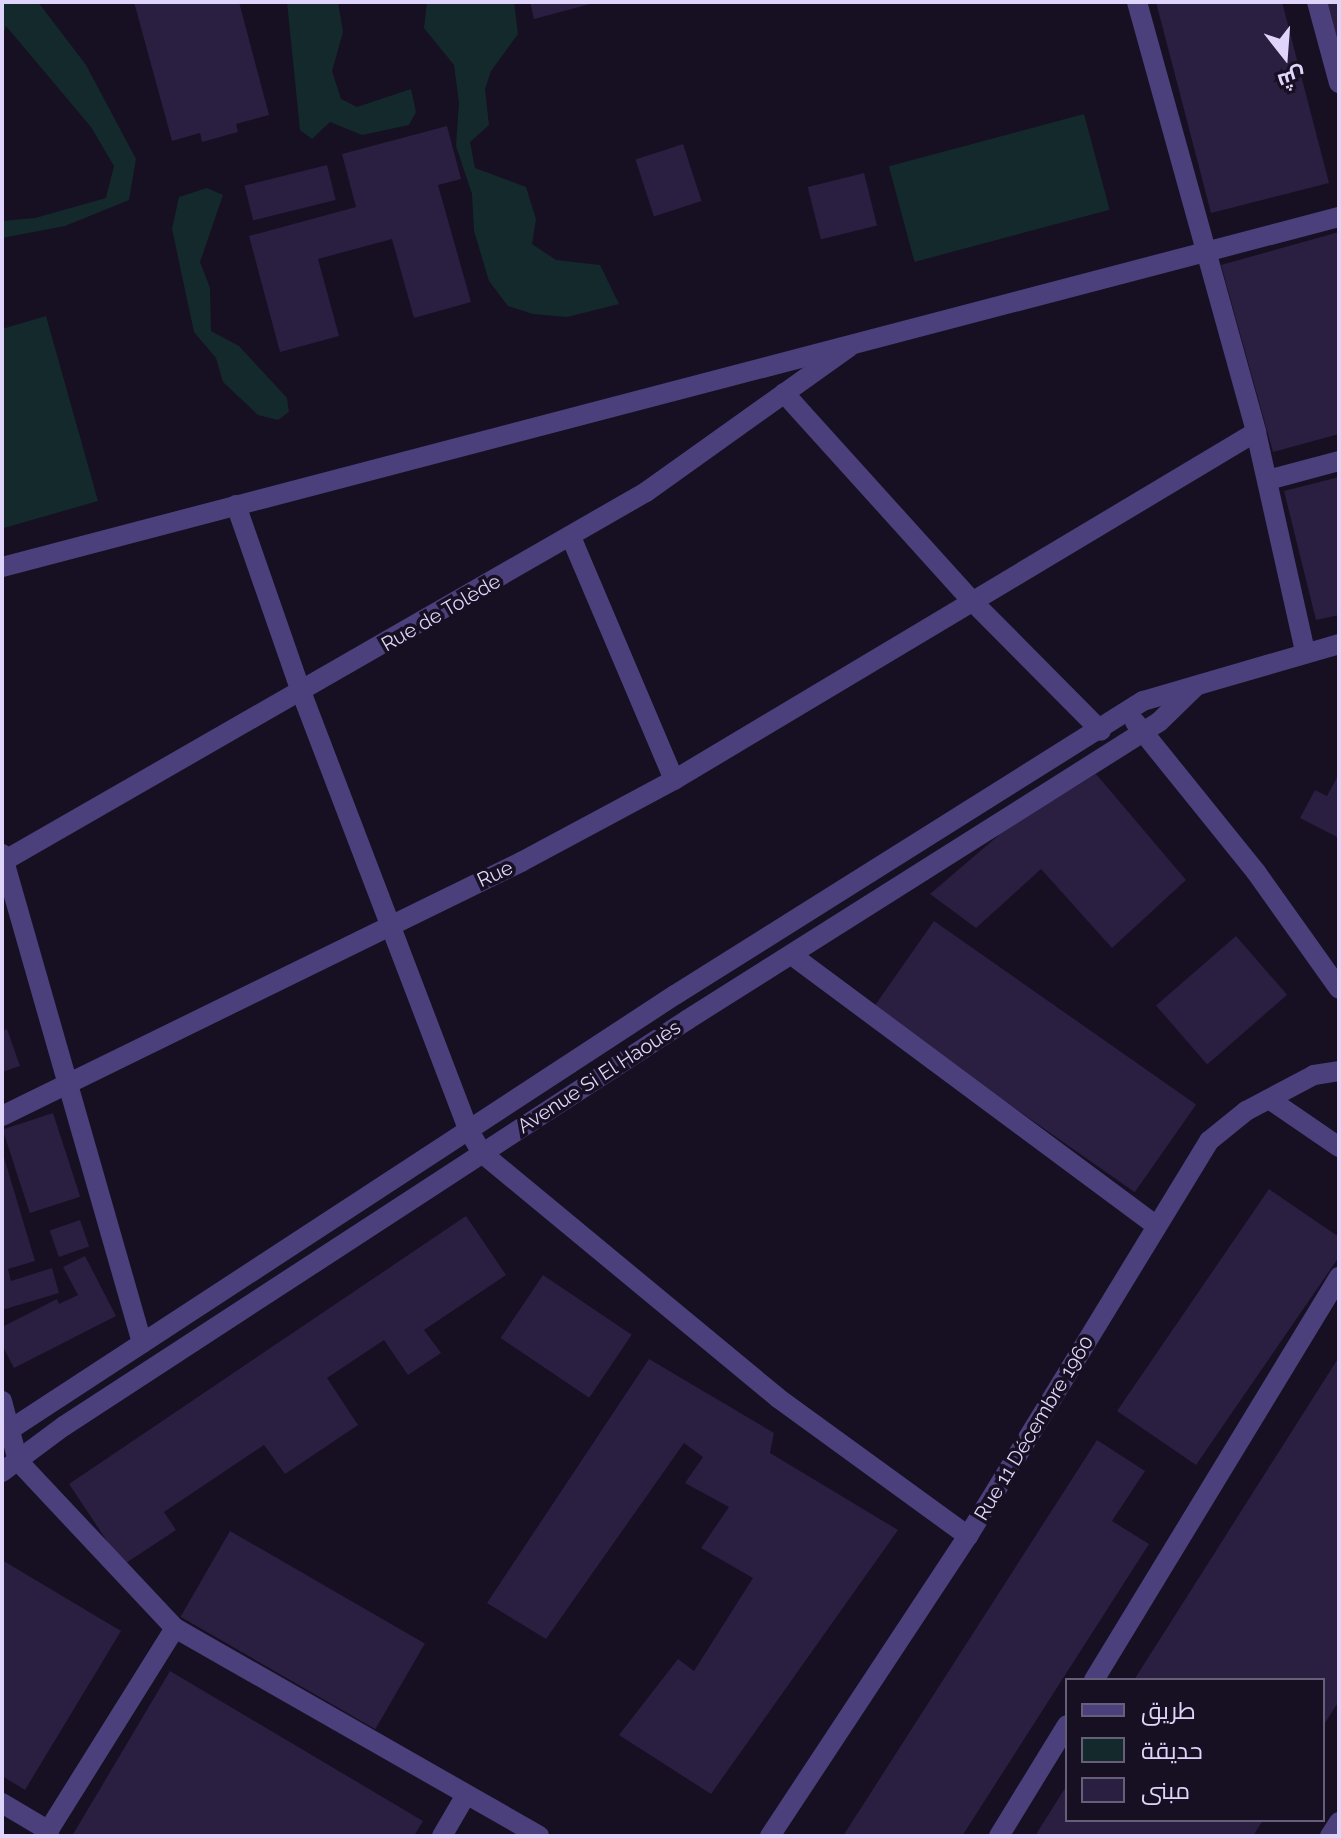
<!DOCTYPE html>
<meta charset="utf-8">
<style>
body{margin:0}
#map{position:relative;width:1341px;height:1838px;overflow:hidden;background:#161022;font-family:Raleway,Cairo,sans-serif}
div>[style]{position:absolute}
.green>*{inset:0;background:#14292b;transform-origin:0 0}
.building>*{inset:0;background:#2a1e41;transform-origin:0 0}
.street>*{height:20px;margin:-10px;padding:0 10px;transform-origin:10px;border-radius:10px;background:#4b407c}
span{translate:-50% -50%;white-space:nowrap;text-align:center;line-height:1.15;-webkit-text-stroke:7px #161022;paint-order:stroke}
.street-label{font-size:20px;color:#dfd5fb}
.frame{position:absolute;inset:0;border:4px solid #dfd5fb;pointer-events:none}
.legend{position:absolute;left:1065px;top:1678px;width:260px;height:144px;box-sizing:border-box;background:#161022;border:2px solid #665f79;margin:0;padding:10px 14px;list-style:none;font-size:24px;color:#dfd5fb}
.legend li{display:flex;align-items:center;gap:16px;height:40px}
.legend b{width:40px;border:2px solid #665f79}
.north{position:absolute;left:1245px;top:16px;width:80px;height:80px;-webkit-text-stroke:6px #161022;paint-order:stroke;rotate:163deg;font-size:22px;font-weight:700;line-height:32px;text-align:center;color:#dfd5fb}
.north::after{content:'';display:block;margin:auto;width:28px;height:36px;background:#dfd5fb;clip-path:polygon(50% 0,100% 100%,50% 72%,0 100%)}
</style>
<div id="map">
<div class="green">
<i style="clip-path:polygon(2px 2px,38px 2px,86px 65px,136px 159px,129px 200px,65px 226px,2px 238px,2px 221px,35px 218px,106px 198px,114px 166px,91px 127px,6px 26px,2px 38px)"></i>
<i style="clip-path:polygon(287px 2px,338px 2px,343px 32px,332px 71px,341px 99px,357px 107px,411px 89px,416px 112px,409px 125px,362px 135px,330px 122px,312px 139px,300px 130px)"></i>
<i style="clip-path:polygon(427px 2px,514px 2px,518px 34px,491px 71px,485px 89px,489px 125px,470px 142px,475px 168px,526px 187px,536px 219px,532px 244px,556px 260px,600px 265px,619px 304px,567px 317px,533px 314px,508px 306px,489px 281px,474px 231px,472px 194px,456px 146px,459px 103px,454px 65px,424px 28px)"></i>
<i style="left:1084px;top:114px;width:99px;height:202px;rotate:75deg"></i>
<i style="clip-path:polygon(207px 188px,223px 195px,200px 262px,210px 288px,211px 331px,239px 346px,287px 398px,289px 412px,278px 420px,258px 415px,223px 382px,216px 358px,194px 332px,172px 229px,179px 197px)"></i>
<i style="clip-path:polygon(46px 316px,98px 501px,4px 528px,2px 329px)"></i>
</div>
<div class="building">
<i style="clip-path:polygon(134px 2px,239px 2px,269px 115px,236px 124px,238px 132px,202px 142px,200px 133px,172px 141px)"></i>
<i style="clip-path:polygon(530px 2px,594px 2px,594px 3px,534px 19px)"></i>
<i style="clip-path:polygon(1156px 2px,1282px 2px,1329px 183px,1211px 213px)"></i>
<i style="clip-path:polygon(1326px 2px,1339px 2px,1339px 47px)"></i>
<i style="clip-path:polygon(447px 126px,461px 179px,438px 185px,471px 302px,414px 318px,392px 239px,318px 259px,339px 336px,280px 352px,249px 236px,356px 207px,342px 154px)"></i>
<i style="left:683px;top:144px;width:60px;height:50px;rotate:72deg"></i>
<i style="left:327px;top:165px;width:36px;height:85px;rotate:76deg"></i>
<i style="left:864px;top:173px;width:54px;height:58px;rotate:76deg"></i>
<i style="clip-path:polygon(1339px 232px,1339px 434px,1273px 452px,1221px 265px)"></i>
<i style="clip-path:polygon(1339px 477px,1339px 615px,1316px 620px,1284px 491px)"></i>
<i style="clip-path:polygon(1096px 774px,1186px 880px,1112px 948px,1041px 869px,976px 928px,930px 894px,1006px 829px)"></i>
<i style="clip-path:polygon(1339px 774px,1339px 838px,1300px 818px,1315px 790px,1327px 796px)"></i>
<i style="left:934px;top:921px;width:320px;height:107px;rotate:35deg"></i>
<i style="left:1236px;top:936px;width:78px;height:106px;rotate:49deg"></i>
<i style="clip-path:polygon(7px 1029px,20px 1066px,2px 1072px,2px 1031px)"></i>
<i style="left:53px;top:1113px;width:88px;height:53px;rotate:72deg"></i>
<i style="clip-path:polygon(3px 1154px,35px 1261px,8px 1269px,11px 1281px,52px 1268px,59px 1293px,2px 1310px)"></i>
<i style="clip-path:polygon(1269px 1189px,1339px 1237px,1339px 1257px,1196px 1465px,1117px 1411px)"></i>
<i style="clip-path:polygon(466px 1216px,506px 1275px,424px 1330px,441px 1353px,408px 1375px,384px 1340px,327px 1378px,358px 1425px,285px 1474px,264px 1445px,164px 1512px,176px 1530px,123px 1565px,69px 1484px)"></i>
<i style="left:80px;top:1220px;width:28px;height:32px;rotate:71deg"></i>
<i style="clip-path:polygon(85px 1256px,116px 1316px,14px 1368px,2px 1345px,2px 1327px,57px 1299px,59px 1304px,78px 1295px,63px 1267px)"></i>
<i style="left:543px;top:1275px;width:107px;height:76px;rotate:34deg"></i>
<i style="clip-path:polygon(1339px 1357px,1339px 1701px,1323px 1726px,1323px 1680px,1134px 1680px)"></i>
<i style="clip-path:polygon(649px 1359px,774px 1433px,770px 1453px,898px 1530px,711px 1794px,619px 1735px,678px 1659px,694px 1671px,753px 1578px,701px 1548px,729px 1507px,685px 1483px,703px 1457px,684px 1443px,546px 1639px,487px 1603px)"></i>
<i style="clip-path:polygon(1097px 1440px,1145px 1471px,1112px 1521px,1149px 1544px,973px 1819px,962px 1836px,843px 1836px)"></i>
<i style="left:230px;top:1531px;width:225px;height:99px;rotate:30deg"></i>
<i style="clip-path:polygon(2px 1560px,121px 1631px,25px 1790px,2px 1776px)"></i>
<i style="clip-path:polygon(170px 1671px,423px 1821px,414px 1836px,72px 1836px)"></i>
<i style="clip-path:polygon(1067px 1785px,1067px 1820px,1263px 1820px,1253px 1836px,1035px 1836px)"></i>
</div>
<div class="street">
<i style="left:1137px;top:2px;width:446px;rotate:74.5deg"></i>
<i style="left:1256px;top:432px;width:225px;rotate:77.4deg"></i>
<i style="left:1317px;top:2px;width:84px;rotate:74.8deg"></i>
<i style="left:784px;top:393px;width:283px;rotate:47.9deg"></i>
<i style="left:974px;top:603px;width:180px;rotate:45.2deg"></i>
<i style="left:1268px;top:480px;width:73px;rotate:-15deg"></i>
<i style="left:236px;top:505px;width:200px;rotate:70.8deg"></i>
<i style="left:302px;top:694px;width:466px;rotate:69.1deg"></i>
<i style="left:468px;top:1129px;width:28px;rotate:60deg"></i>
<i style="left:482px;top:1153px;width:384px;rotate:39.6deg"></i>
<i style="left:778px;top:1398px;width:235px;rotate:36deg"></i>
<i style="left:571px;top:537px;width:264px;rotate:67deg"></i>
<i style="left:2px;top:567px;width:1382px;rotate:-14.67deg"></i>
<i style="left:1135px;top:722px;width:193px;rotate:51.1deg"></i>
<i style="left:1256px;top:872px;width:143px;rotate:54.6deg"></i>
<i style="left:2px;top:854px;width:509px;rotate:74.02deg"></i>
<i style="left:2px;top:862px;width:743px;rotate:-29.88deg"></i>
<i style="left:646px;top:492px;width:249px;rotate:-35.5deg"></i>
<i style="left:793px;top:956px;width:453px;rotate:36.6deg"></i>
<i style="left:1269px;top:1099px;width:85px;rotate:34.4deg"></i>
<i style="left:2px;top:1116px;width:578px;rotate:-26.08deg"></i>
<i style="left:521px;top:862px;width:174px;rotate:-28.2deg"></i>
<i style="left:674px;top:780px;width:678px;rotate:-30.88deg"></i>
<i style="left:2px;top:1401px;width:62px;rotate:75.1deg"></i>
<i style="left:18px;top:1461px;width:229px;rotate:46.8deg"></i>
<i style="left:175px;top:1628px;width:419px;rotate:29.7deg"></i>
<i style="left:2px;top:1435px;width:804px;rotate:-33.18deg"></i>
<i style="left:675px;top:995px;width:553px;rotate:-32.14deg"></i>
<i style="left:1143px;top:701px;width:204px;rotate:-16.2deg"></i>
<i style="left:2px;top:1472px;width:77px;rotate:-36.6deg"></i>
<i style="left:64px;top:1426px;width:744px;rotate:-33.09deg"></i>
<i style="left:687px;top:1020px;width:558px;rotate:-32.27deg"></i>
<i style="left:1159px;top:722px;width:52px;rotate:-44.2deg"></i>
<i style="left:1094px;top:1680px;width:472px;rotate:-58.7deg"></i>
<i style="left:2px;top:1803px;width:55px;rotate:30.8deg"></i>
<i style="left:45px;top:1836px;width:245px;rotate:-58deg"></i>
<i style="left:442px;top:1836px;width:48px;rotate:-59.7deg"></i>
<i style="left:770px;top:1836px;width:359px;rotate:-56.6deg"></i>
<i style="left:968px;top:1536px;width:463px;rotate:-58.6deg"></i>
<i style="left:1209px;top:1141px;width:48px;rotate:-39deg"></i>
<i style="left:1246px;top:1111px;width:77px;rotate:-27.9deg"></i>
<i style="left:1314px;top:1075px;width:25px;rotate:-9deg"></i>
<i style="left:999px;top:1836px;width:130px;rotate:-58.5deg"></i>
<i style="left:1330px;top:1836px;width:17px;rotate:-57deg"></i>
</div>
<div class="street-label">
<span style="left:441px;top:613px;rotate:-30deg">Rue de Tolède</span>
<span style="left:495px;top:874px;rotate:-25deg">Rue</span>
<span style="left:599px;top:1077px;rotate:-33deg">Avenue Si El Haouès</span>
<span style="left:1034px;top:1428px;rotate:-59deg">Rue 11 Décembre 1960</span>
</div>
<div class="frame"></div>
<ul class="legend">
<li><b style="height:10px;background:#4b407c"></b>طريق</li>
<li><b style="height:22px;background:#14292b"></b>حديقة</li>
<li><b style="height:22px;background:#2a1e41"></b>مبنى</li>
</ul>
<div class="north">ش</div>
</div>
